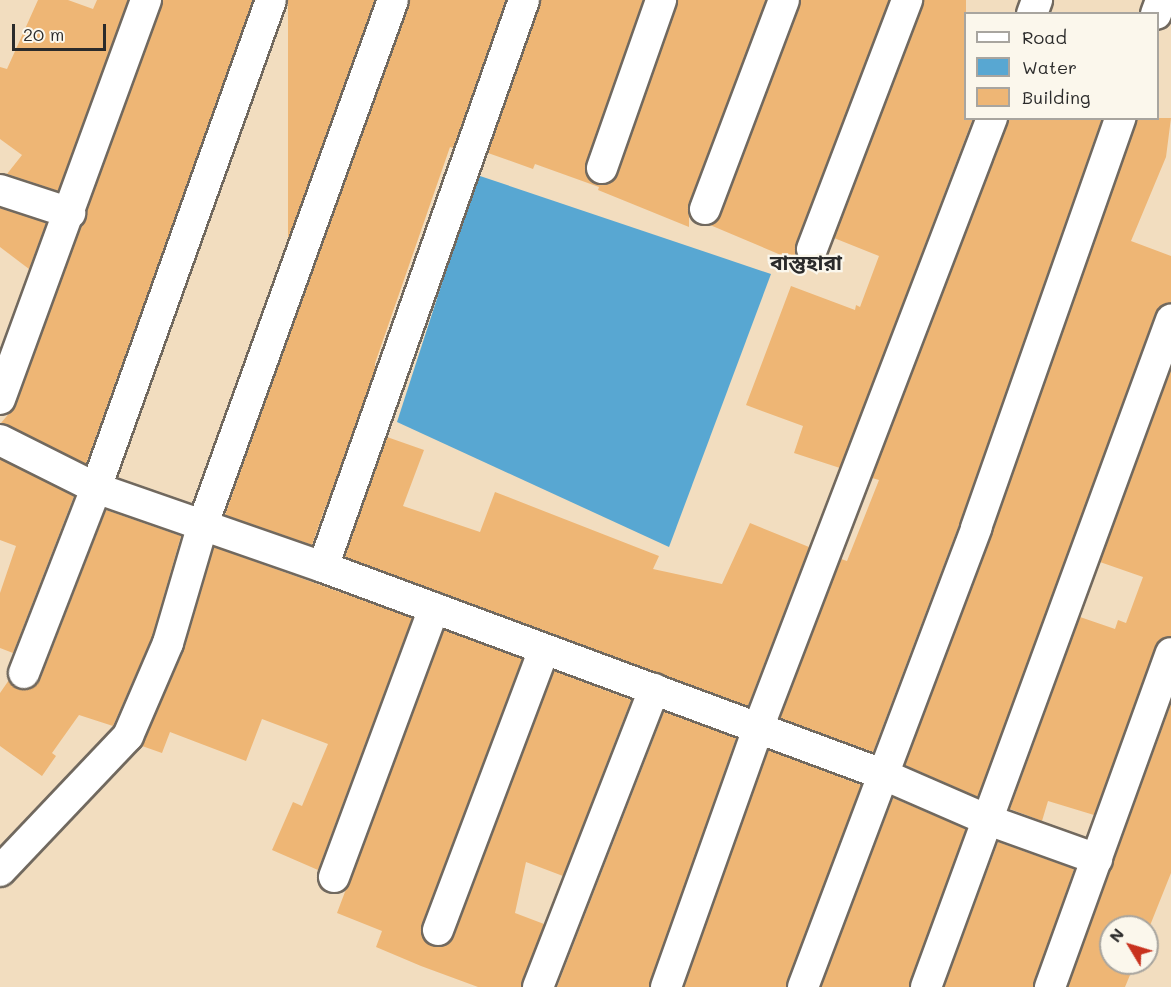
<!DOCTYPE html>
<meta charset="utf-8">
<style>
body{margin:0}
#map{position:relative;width:1171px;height:987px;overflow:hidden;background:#f2ddbf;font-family:Mali,"Noto Sans Bengali",sans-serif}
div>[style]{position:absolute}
.water>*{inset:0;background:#58a7d2}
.building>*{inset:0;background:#eeb675;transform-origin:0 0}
.roads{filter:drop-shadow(2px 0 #71695f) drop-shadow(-2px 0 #71695f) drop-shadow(0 2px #71695f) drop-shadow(0 -2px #71695f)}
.street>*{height:30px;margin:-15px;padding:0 15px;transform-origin:15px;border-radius:15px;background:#fff}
span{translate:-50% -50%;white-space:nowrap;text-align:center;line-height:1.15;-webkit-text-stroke:4.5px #fbf7ec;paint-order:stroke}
.district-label{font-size:21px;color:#2b2b2b;font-weight:700}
.legend{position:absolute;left:964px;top:12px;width:195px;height:108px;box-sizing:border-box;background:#fbf7ec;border:2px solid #a8a59f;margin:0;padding:8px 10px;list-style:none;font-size:18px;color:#2b2b2b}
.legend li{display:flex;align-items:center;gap:12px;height:30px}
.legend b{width:30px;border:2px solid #a8a59f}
.north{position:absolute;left:1099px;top:915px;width:60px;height:60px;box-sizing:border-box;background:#fbf7ec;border:2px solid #a8a59f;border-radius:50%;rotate:308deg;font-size:16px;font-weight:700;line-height:24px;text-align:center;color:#2b2b2b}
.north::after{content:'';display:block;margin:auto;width:21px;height:27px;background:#c8321e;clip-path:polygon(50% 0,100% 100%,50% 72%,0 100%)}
.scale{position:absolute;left:12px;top:24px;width:94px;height:27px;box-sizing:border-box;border:3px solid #2b2b2b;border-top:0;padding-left:8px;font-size:18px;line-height:21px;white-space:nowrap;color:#2b2b2b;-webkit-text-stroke:4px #fbf7ec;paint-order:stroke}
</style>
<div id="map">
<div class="water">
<i style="clip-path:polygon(477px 175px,771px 274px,669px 547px,397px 422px)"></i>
</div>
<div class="building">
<i style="clip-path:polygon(38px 0,68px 0,93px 9px,97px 0,128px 0,58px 191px,7px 174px,22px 155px,0 139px,0 67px,7px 69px)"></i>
<i style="clip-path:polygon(163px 0,253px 0,86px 464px,1px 423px,16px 405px)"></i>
<i style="left:288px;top:0;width:87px;height:506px"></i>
<i style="clip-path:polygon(410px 0,506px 0,453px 148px,450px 147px,312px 545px,225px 515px)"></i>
<i style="clip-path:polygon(541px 0,643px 0,586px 163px,589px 179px,605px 185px,618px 174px,678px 0,766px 0,689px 203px,689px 227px,598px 190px,599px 187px,535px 164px,533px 169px,488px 153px)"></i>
<i style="clip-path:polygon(801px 0,889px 0,796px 243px,795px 261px,710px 225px,721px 215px)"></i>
<i style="clip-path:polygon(924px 0,966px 0,966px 118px,973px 118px,840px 468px,794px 453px,803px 426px,746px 405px,791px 286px,855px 310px,856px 305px,860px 307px,879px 256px,834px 238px)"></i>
<i style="clip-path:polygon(1009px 118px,1102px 118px,960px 522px,873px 752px,780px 718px,841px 559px,847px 561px,879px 480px,872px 478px)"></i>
<i style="clip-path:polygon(1137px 118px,1171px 118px,1166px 157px,1131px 241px,1171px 256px,1171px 303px,1160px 306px,1155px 314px,978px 797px,905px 765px,992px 534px)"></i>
<i style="clip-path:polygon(0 208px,46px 223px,29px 269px,0 247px)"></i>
<i style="clip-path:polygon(1171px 370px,1171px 636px,1160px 639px,1155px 647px,1094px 815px,1048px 801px,1042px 821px,1010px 809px,1080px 617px,1115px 629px,1118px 620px,1126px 623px,1143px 577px,1100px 562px)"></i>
<i style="clip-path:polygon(387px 437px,424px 450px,403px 506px,480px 532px,495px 492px,659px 556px,653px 569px,722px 584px,750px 523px,809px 547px,748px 706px,345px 557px)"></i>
<i style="clip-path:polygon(0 459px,74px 496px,13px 653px,0 648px,0 593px,16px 546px,0 540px)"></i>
<i style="clip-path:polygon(106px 510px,181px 536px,152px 637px,113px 726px,79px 715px,52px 753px,56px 756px,42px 776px,0 746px,0 693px,9px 680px,17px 689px,26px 690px,40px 680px)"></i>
<i style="clip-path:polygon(214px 547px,412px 618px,318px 870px,272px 850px,293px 802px,302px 806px,328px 744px,262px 719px,246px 761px,170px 732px,162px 753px,142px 746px,184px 650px)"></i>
<i style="clip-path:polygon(444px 630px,522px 659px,422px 924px,424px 940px,432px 946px,448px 944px,454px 936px,554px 671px,631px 700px,563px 876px,526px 862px,515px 913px,544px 924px,521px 987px,478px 987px,421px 966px,376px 947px,382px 931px,337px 913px)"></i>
<i style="clip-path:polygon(1171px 704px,1171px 873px,1147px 933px,1147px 927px,1111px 927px,1111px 963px,1135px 963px,1125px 987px,1068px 987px)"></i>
<i style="clip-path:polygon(664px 712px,736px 738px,649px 987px,557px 987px)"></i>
<i style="clip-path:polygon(768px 750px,861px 785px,786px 987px,684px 987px)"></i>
<i style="clip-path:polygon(893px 798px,966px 829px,909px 987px,821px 987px)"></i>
<i style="clip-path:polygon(998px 842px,1074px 869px,1033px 987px,944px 987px)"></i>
</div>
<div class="roads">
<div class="street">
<i style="left:1032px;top:14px;width:15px;rotate:-70deg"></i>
<i style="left:1156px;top:14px;width:15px;rotate:-70deg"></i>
<i style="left:602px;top:168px;width:178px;rotate:-70.6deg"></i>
<i style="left:0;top:190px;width:74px;rotate:18.2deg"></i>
<i style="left:705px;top:209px;width:223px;rotate:-69.3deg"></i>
<i style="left:812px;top:249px;width:267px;rotate:-69.1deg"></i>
<i style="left:0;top:399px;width:425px;rotate:-69.9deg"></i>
<i style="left:0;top:440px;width:107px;rotate:26.6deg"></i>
<i style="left:96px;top:488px;width:240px;rotate:19.2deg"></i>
<i style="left:323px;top:567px;width:596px;rotate:20.32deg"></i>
<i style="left:882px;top:774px;width:116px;rotate:23.5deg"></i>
<i style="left:988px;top:820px;width:116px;rotate:19.7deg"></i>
<i style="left:323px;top:567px;width:602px;rotate:-70.48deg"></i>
<i style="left:24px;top:673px;width:199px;rotate:-68.7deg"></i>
<i style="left:96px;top:488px;width:518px;rotate:-70.27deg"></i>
<i style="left:0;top:871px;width:186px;rotate:-46.5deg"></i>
<i style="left:128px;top:736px;width:101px;rotate:-66.7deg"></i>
<i style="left:168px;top:643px;width:124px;rotate:-73.6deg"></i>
<i style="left:203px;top:524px;width:557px;rotate:-70.07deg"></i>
<i style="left:334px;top:877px;width:287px;rotate:-69.6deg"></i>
<i style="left:438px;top:930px;width:300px;rotate:-69.3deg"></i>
<i style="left:538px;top:987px;width:320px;rotate:-68.7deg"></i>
<i style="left:666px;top:987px;width:272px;rotate:-70.4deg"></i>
<i style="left:757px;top:731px;width:657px;rotate:-69.03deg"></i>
<i style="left:803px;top:987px;width:491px;rotate:-69.3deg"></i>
<i style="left:976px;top:528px;width:435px;rotate:-70.6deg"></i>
<i style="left:926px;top:987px;width:711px;rotate:-69.83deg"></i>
<i style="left:1050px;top:987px;width:355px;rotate:-70.1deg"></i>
</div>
</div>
<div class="district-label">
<span style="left:806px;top:262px">বাস্তুহারা</span>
</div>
<ul class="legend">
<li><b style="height:8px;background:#fff"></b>Road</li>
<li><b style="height:16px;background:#58a7d2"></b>Water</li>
<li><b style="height:16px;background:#eeb675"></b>Building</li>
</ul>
<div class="north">N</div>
<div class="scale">20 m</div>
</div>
